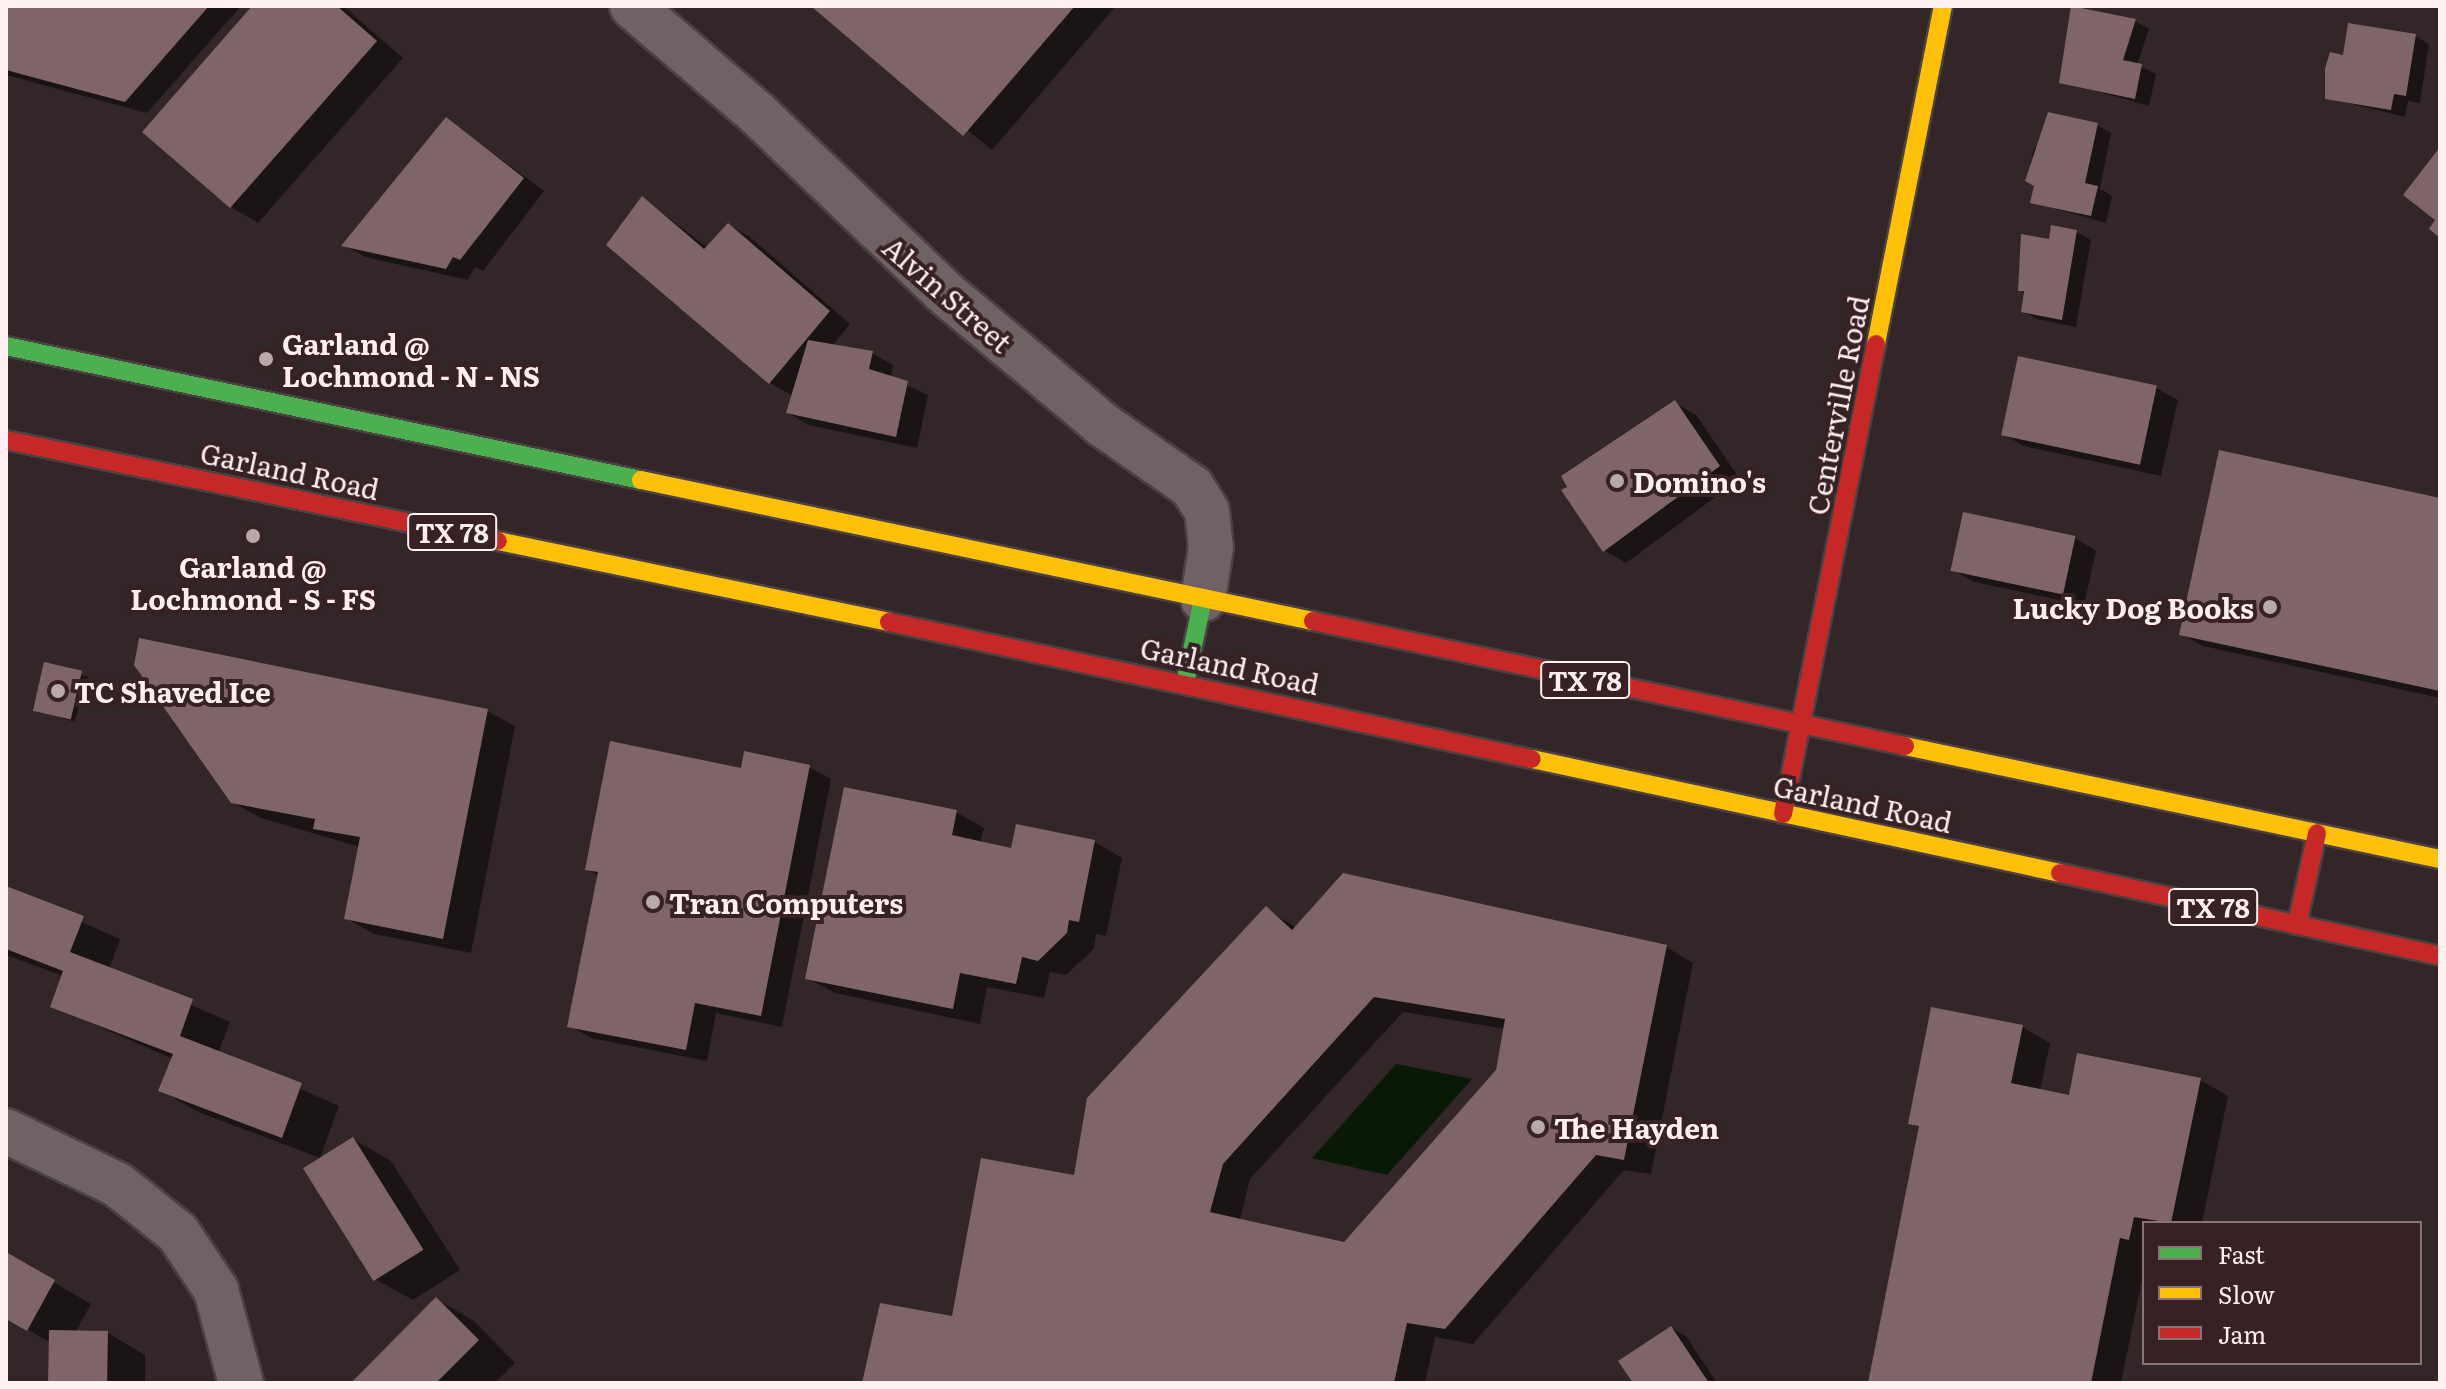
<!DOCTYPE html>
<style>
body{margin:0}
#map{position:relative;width:2446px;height:1389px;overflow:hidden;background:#332628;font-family:Literata,serif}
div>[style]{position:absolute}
.water>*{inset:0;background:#091905}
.shadow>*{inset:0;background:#0007;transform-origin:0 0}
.building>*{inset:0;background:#7f6569;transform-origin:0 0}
.roads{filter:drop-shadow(2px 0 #4b4143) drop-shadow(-2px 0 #4b4143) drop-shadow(0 2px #4b4143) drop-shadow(0 -2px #4b4143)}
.street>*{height:44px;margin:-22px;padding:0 22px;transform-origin:22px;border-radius:22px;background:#6e6264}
.fast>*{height:18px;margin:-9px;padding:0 9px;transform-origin:9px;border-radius:9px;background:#4caf50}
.slow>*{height:18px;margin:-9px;padding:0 9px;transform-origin:9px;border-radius:9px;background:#ffc107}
.jam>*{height:18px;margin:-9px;padding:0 9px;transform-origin:9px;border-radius:9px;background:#c62828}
.dots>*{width:22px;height:22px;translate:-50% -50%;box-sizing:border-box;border:4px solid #382124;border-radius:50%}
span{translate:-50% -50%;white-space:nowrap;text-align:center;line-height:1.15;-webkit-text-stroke:8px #382124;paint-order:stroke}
.shield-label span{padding:2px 6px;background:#382124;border:2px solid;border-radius:6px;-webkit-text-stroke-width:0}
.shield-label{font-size:26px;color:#fff1f2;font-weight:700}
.street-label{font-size:28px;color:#fff1f2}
.poi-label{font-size:28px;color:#fff1f2;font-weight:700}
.left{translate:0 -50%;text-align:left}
.right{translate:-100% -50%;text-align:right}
.frame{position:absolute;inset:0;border:8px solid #fff1f2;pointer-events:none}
.legend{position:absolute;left:2142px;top:1221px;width:280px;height:144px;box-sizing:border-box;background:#382124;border:2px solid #887476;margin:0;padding:10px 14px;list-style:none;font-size:24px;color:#fff1f2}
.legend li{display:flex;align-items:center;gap:16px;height:40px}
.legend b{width:40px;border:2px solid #887476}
</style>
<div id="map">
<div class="water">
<i style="clip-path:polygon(1396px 1064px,1472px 1079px,1387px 1175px,1312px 1158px)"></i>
</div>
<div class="shadow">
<i style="clip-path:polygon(6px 6px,241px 6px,147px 113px,6px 75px)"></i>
<i style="clip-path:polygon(255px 6px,343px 6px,403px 58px,258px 223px,231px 207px)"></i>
<i style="clip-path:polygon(814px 6px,1116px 6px,992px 150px)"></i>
<i style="clip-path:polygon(2135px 21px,2149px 29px,2137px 65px,2156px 74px,2149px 106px,2061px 81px)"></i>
<i style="clip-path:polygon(2415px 36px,2429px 44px,2420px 103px,2408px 101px,2405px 117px,2327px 98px,2345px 57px)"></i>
<i style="clip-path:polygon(447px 119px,544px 191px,483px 271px,475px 267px,468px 280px,365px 257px,344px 245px)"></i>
<i style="clip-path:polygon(2097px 125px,2111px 133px,2100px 189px,2112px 196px,2106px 223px,2032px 202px,2036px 185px,2027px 180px,2034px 148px)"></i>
<i style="clip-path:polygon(643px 198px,708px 248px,729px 225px,750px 237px,850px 324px,832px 346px,872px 353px,893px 365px,891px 378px,928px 395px,917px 448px,809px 425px,788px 413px,793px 396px,770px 383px)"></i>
<i style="clip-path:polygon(2076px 232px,2091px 240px,2076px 327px,2037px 319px,2023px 311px,2023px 236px,2051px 241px)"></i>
<i style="clip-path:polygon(2156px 388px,2178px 400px,2161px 476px,2024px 446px,2003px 434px)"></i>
<i style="clip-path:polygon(1675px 403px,1696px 415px,1740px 479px,1626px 563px,1604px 550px)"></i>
<i style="clip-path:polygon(2440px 500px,2440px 698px,2203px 646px,2182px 634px)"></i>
<i style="clip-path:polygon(1964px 515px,2075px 538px,2096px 551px,2084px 605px,1974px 582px,1953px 570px)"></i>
<i style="left:46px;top:664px;width:44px;height:47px;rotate:17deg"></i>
<i style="clip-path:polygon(487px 711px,515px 726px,471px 953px,374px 934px,346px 918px,360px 847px,261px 818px,232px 802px)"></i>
<i style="clip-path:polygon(809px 767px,831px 779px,782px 1027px,716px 1013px,707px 1061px,591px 1038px,570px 1026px,599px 876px,587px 869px)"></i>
<i style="clip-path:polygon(956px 812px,984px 828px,980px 843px,1012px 850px,1017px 826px,1095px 842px,1122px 858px,1106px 936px,1096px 934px,1094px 949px,1066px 975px,1050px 972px,1044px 998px,987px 987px,980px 1024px,835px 993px,807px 978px)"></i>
<i style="clip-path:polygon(6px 888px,120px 939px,109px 969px,230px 1022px,218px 1053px,339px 1106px,320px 1158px,198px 1112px,161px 1091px,173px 1059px,52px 1006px,63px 976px,6px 955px)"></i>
<i style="clip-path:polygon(evenodd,1266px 909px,1297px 928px,1666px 947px,1693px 963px,1651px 1174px,1624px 1170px,1473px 1344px,1435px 1337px,1425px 1383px,864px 1383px,954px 1318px,1076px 1178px,1266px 909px,1403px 1012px,1505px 1029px,1497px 1071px,1344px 1244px,1240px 1220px,1250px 1179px,1403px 1012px)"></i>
<i style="clip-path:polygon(2022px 1027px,2050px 1043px,2040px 1091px,2070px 1097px,2200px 1080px,2228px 1096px,2202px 1223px,2144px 1223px,2144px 1270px,2121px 1383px,1870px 1383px,1920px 1128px,1910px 1123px)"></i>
<i style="clip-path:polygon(353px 1139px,391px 1161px,460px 1270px,413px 1300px,375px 1279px)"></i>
<i style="clip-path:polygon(6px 1255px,91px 1304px,75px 1333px,108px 1333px,145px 1355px,145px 1383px,50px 1383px,51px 1343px,6px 1317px)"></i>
<i style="clip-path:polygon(436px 1299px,474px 1321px,515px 1363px,495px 1383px,353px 1383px)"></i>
<i style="clip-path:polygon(1671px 1328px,1686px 1336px,1717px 1383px,1635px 1383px)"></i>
</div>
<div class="building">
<i style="clip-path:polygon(6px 6px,209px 6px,125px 102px,6px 70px)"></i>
<i style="clip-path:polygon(252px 6px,337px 6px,377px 41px,230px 208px,142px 132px)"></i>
<i style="clip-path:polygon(811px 6px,1075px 6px,963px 136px)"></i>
<i style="clip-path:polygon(2071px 6px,2136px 19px,2123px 60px,2142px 64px,2135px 99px,2059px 83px)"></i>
<i style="clip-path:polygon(2348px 23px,2416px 34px,2406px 96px,2394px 94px,2391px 110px,2325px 99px,2325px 69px,2330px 52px,2343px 55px)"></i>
<i style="clip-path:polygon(2048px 112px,2098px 123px,2085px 183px,2098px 186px,2091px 216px,2030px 203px,2034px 186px,2025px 181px)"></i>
<i style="clip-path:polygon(446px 117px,524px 178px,460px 260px,453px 257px,446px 269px,341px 246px)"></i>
<i style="clip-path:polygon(2440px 147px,2440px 238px,2429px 229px,2435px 220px,2403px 195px)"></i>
<i style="clip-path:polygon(642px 196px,704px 249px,728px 223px,830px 311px,769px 384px,606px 245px)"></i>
<i style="clip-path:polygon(2051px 225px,2077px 230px,2062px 320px,2021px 312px,2024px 291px,2018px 291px,2021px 234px,2049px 239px)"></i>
<i style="clip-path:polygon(808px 340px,873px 351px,869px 369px,908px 381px,896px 437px,786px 413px)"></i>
<i style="left:2018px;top:356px;width:142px;height:81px;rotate:12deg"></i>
<i style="clip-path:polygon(1675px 400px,1720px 466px,1603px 552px,1561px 490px,1567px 487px,1561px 476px)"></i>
<i style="clip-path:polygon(2219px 450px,2440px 498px,2440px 691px,2179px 635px)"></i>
<i style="left:1963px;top:512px;width:115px;height:60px;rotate:12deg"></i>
<i style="clip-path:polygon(139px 638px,488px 709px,443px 939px,344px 919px,360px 837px,313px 829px,315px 819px,231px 803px,134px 665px)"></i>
<i style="left:44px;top:662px;width:39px;height:50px;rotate:13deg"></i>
<i style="clip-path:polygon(610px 741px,741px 768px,744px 751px,810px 765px,761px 1016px,695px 1003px,686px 1050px,567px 1027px,598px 872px,585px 870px)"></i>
<i style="clip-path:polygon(844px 787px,957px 810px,952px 835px,1011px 848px,1016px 824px,1095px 840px,1079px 922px,1069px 920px,1067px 933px,1038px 961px,1022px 957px,1016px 984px,960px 973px,953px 1009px,805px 979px)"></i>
<i style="clip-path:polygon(evenodd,1343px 873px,1667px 945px,1624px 1160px,1596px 1155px,1445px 1329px,1407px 1323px,1394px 1383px,862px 1383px,880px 1303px,952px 1316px,981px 1158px,1074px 1175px,1087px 1098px,1266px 906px,1292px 930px,1343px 873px,1374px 997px,1505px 1019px,1496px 1070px,1344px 1242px,1210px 1212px,1223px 1164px,1374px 997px)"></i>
<i style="clip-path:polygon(6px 886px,84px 916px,70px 952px,193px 999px,180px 1036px,302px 1083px,282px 1138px,158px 1091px,173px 1054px,50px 1007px,63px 971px,6px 949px)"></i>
<i style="clip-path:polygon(1931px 1007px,2023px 1025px,2011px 1083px,2069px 1095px,2077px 1053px,2201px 1078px,2171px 1223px,2134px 1217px,2129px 1240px,2120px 1238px,2091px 1383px,1868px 1383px,1919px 1126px,1908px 1124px)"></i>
<i style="left:353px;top:1137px;width:133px;height:59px;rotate:58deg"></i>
<i style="clip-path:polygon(6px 1252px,55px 1280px,27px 1331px,6px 1319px)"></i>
<i style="clip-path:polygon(436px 1297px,479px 1340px,436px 1383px,351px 1383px)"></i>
<i style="clip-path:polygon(1671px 1326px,1709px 1383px,1633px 1383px,1618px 1361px)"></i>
<i style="left:49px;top:1330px;width:59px;height:53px;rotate:1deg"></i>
</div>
<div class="roads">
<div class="street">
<i style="left:632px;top:6px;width:166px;rotate:40.6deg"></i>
<i style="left:758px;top:114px;width:257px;rotate:43.7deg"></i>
<i style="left:944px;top:292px;width:207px;rotate:39.9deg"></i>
<i style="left:1103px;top:425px;width:108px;rotate:34.9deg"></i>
<i style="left:1192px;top:487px;width:28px;rotate:58deg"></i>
<i style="left:1207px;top:511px;width:36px;rotate:84deg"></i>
<i style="left:1211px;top:547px;width:53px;rotate:98.7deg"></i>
<i style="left:6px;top:1131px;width:124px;rotate:25.7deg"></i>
<i style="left:118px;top:1185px;width:77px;rotate:38.7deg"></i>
<i style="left:178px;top:1233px;width:69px;rotate:56.3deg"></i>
<i style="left:216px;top:1290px;width:96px;rotate:75deg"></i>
</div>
<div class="fast">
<i style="left:6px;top:346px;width:649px;rotate:11.92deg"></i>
<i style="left:1185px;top:683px;width:86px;rotate:-77.9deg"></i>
</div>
<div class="slow">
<i style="left:1876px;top:344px;width:345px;rotate:-78.8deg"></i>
<i style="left:641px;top:480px;width:687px;rotate:11.85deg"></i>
<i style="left:498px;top:541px;width:399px;rotate:11.7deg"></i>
<i style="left:1905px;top:746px;width:547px;rotate:11.93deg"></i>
<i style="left:1532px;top:759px;width:540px;rotate:12.18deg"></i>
</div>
<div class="jam">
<i style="left:6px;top:440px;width:502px;rotate:11.6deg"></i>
<i style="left:1313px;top:621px;width:605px;rotate:11.92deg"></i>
<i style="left:889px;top:622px;width:657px;rotate:12.03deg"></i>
<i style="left:1783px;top:814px;width:479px;rotate:-78.8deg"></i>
<i style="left:2060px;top:873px;width:389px;rotate:12.3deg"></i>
<i style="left:2297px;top:925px;width:94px;rotate:-77.7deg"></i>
</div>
</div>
<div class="dots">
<i style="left:266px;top:359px;background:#b8aaab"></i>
<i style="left:1617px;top:481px;background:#b8aaab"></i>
<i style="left:253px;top:536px;background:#b8aaab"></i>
<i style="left:2270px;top:607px;background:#b8aaab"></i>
<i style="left:58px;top:691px;background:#b8aaab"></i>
<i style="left:653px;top:902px;background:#b8aaab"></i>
<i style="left:1538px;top:1127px;background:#b8aaab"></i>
</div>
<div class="shield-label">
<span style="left:452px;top:532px">TX 78</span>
<span style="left:1585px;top:680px">TX 78</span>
<span style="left:2213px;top:907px">TX 78</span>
</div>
<div class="street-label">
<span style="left:948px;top:294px;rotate:41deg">Alvin Street</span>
<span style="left:1837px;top:405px;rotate:-79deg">Centerville Road</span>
<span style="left:290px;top:470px;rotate:12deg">Garland Road</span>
<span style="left:1230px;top:665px;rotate:12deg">Garland Road</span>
<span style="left:1863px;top:803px;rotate:12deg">Garland Road</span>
</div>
<div class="poi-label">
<span class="left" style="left:282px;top:359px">Garland @<br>Lochmond - N - NS</span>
<span class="left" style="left:1633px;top:481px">Domino's</span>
<span style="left:253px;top:582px">Garland @<br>Lochmond - S - FS</span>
<span class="right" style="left:2254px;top:607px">Lucky Dog Books</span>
<span class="left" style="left:74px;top:691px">TC Shaved Ice</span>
<span class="left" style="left:669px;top:902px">Tran Computers</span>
<span class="left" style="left:1554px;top:1127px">The Hayden</span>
</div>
<div class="frame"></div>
<ul class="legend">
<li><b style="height:10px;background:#4caf50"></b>Fast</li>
<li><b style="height:10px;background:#ffc107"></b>Slow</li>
<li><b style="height:10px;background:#c62828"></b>Jam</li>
</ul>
</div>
